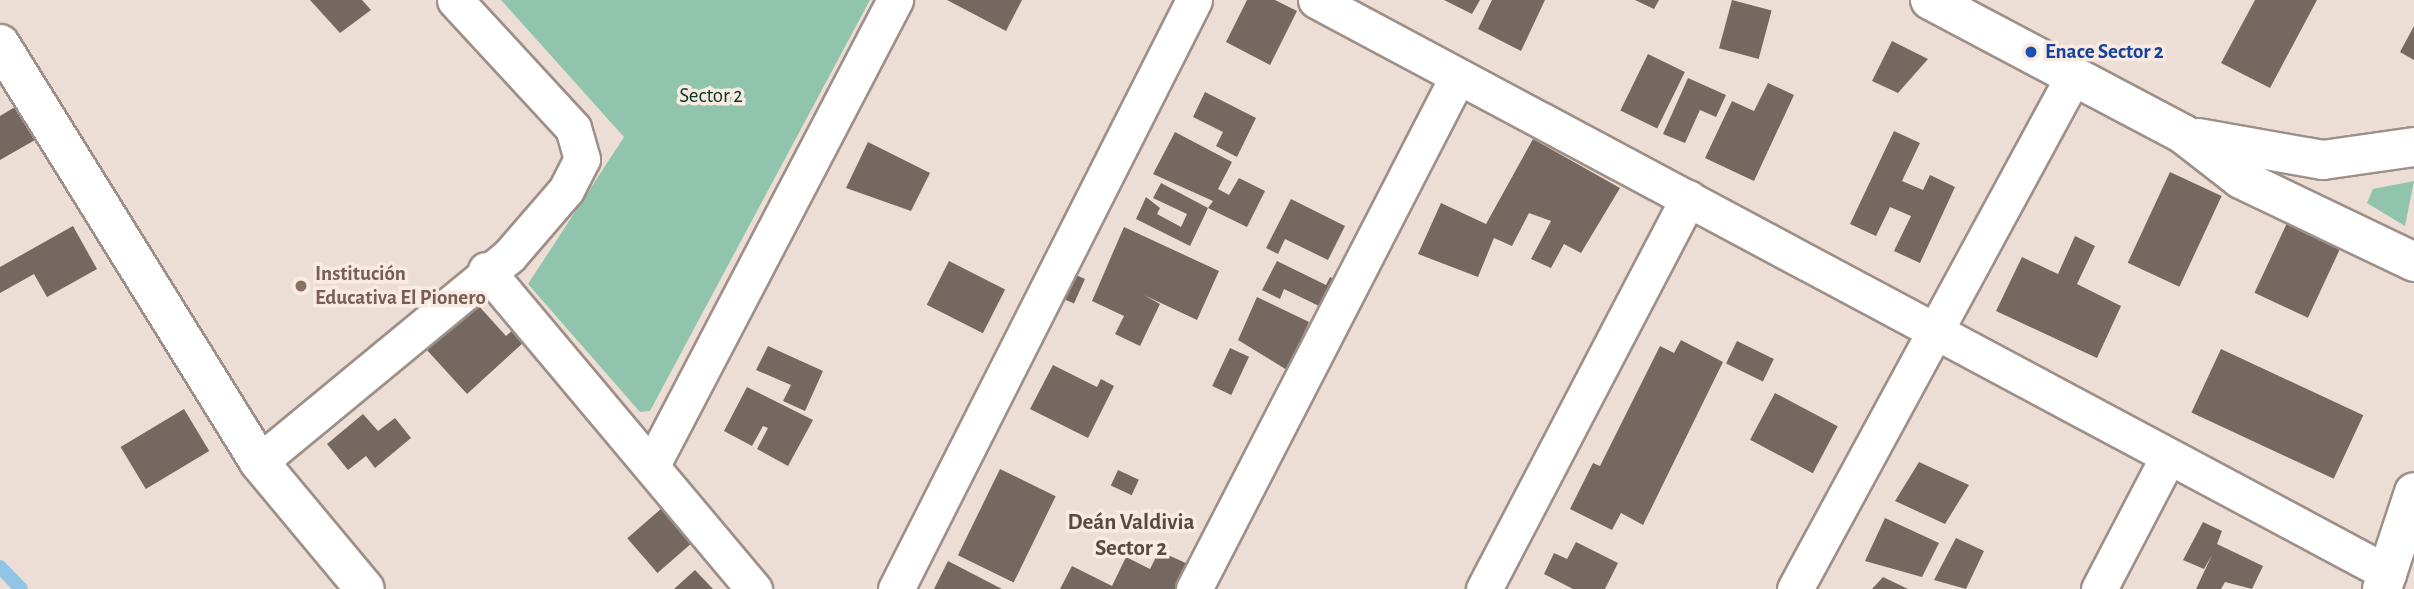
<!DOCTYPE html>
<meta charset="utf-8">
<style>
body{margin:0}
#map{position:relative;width:2414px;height:589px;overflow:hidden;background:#edded5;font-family:"Alegreya Sans",sans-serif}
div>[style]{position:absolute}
.green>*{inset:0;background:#90c4ac}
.stream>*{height:14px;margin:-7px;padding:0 7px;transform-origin:7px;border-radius:7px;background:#91c5e6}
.building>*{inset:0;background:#756860;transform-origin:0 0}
.roads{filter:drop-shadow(2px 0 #9e9088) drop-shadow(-2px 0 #9e9088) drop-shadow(0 2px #9e9088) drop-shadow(0 -2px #9e9088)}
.minor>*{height:35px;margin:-17.5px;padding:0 17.5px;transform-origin:17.5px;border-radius:17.5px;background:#fff}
.tertiary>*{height:38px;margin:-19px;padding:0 19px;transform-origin:19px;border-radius:19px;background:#fff}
.secondary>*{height:38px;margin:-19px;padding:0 19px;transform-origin:19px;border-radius:19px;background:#fff}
.dots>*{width:19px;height:19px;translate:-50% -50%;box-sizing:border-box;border:4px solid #faebe2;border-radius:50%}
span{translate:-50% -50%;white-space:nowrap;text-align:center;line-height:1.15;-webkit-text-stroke:7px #faebe2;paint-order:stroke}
.transit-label{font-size:21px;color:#164399;font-weight:700}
.left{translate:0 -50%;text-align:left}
.park-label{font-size:21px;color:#043827}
.education-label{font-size:21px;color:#785e54;font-weight:700}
.neighbourhood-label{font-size:23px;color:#574b44;font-weight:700}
</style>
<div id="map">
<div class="green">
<i style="clip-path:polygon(501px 0,870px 0,650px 411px,640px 412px,528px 284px,624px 137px)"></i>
<i style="clip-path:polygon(2414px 181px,2405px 226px,2367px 203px,2373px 189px)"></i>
</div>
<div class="stream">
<i style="left:0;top:567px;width:30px;rotate:46deg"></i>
</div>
<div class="building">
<i style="clip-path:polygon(310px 0,362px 0,371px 10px,340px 33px)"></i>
<i style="clip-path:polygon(947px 0,1022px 0,1006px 31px)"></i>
<i style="clip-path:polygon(1247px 0,1275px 0,1297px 11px,1270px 65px,1226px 42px)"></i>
<i style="clip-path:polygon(1444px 0,1480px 0,1472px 14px)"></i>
<i style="clip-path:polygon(1492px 0,1545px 0,1521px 51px,1478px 29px)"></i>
<i style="clip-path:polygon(1635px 0,1659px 0,1654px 9px)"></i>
<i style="left:1732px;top:0;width:41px;height:50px;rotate:15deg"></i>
<i style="clip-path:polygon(2255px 0,2317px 0,2270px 88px,2221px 63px)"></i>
<i style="clip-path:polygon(2414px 26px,2414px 60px,2400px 52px)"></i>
<i style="clip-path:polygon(1892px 41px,1928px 59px,1898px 93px,1872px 81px)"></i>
<i style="left:1648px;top:54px;width:41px;height:63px;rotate:26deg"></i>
<i style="clip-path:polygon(1688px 78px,1726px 95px,1716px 117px,1700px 110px,1685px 143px,1663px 134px)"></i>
<i style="clip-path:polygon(1768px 83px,1794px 95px,1754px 181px,1705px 158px,1732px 101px,1754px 111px)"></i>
<i style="clip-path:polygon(1205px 92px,1256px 118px,1237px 157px,1216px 146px,1223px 132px,1193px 117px)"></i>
<i style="clip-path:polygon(15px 107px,35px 140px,0 160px,0 116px)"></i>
<i style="clip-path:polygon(1894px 131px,1920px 143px,1902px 181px,1923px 190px,1930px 175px,1955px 187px,1920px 263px,1894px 251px,1911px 216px,1890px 207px,1876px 236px,1850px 224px)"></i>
<i style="clip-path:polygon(1175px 132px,1232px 162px,1218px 189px,1229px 195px,1239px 178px,1265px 191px,1247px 227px,1208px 208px,1190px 246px,1136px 219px,1146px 197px,1160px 208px,1157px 214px,1181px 227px,1187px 214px,1153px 198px,1161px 183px,1208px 208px,1213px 201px,1153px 174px)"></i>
<i style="clip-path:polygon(1533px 139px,1620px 188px,1581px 253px,1564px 244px,1551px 268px,1531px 259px,1551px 221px,1529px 213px,1512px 246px,1494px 238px,1478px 277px,1418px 254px,1441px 203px,1486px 224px)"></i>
<i style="clip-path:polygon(868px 142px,930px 173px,911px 211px,846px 188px)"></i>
<i style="left:2170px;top:172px;width:57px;height:100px;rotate:25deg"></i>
<i style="clip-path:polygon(1291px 199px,1345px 226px,1328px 260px,1285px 239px,1278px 254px,1266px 248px)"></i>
<i style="left:2287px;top:223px;width:59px;height:77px;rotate:25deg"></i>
<i style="clip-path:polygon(73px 226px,97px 269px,47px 297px,34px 274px,0 293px,0 267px)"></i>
<i style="clip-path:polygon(1124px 227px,1219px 271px,1197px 320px,1144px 295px,1160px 304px,1140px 346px,1115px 334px,1124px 316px,1092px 301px)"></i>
<i style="clip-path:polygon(2075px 236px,2095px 246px,2077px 284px,2121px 306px,2097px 358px,1996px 311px,2022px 257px,2058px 274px)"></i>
<i style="left:949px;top:261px;width:63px;height:49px;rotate:27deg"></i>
<i style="clip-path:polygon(1277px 261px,1326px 285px,1330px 277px,1335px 280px,1321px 307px,1284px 289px,1280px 299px,1262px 290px)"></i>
<i style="left:1074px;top:274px;width:12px;height:27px;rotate:24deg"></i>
<i style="clip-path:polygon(1257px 297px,1309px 322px,1287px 370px,1238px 340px)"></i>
<i style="clip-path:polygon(477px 304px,506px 336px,513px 330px,524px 342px,467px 394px,426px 349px)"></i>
<i style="clip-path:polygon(1681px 340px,1723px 362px,1643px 525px,1621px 513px,1612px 530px,1570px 509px,1593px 463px,1600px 466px,1660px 346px,1674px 353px)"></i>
<i style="left:1737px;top:341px;width:41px;height:25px;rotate:26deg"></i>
<i style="clip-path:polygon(768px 346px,823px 371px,805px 411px,783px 401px,791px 385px,756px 370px)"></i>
<i style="left:1230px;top:348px;width:21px;height:42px;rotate:25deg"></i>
<i style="left:2221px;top:349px;width:157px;height:70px;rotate:25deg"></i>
<i style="clip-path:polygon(1053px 365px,1097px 387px,1101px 379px,1114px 386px,1088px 438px,1030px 409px)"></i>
<i style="clip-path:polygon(747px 387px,813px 420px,788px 466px,757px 449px,768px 428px,763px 426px,752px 446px,724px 431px)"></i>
<i style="left:1775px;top:393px;width:71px;height:53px;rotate:28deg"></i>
<i style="left:184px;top:409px;width:49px;height:74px;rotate:59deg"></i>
<i style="clip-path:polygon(363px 414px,378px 431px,395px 418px,411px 438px,375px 468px,366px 456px,348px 470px,327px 444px)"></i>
<i style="clip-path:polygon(1919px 462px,1969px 485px,1945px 524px,1895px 501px)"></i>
<i style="left:1000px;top:469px;width:62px;height:96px;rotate:26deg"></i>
<i style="left:1118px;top:470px;width:23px;height:17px;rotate:25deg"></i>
<i style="left:662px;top:508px;width:46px;height:46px;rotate:49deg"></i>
<i style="clip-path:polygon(1885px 518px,1939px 543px,1922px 577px,1865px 561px)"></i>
<i style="clip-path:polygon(2203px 522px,2222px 531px,2217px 544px,2263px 566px,2252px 589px,2225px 582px,2221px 589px,2196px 589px,2212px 555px,2204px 569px,2183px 560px)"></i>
<i style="clip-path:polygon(1956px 538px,1984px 551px,1966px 589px,1934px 580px)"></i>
<i style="clip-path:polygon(1576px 542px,1618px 563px,1605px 589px,1573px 589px,1544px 574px,1554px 553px,1567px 559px)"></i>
<i style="clip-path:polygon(1159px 551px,1188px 564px,1176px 589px,1060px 589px,1072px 566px,1112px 586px,1126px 557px,1150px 569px)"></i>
<i style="clip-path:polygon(948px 561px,1002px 589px,934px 589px)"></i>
<i style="clip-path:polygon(695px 570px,713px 589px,674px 589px)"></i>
<i style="clip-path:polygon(1883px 577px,1908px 589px,1872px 589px)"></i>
</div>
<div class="roads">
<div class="minor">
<i style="left:1316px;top:0;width:1216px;rotate:28.13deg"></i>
<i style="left:486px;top:270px;width:417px;rotate:50deg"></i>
<i style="left:259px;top:462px;width:324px;rotate:-39.5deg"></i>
<i style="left:509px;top:256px;width:87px;rotate:-49.2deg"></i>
<i style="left:566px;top:190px;width:35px;rotate:-63deg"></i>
<i style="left:582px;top:159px;width:32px;rotate:-106deg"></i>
<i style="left:573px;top:128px;width:174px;rotate:-132.7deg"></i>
<i style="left:652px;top:465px;width:525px;rotate:-62.41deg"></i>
<i style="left:896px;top:589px;width:660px;rotate:-63.16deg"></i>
<i style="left:1194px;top:589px;width:575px;rotate:-62.77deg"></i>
<i style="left:1484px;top:589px;width:441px;rotate:-62.4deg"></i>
<i style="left:1795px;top:589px;width:583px;rotate:-61.5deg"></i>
<i style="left:2099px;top:589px;width:147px;rotate:-62.4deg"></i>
</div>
<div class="tertiary">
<i style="left:1930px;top:0;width:286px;rotate:27.9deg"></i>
<i style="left:2183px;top:134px;width:73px;rotate:37.8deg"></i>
<i style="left:2241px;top:179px;width:192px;rotate:25.6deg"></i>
<i style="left:0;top:44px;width:492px;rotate:58.2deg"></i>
<i style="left:259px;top:462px;width:165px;rotate:50.2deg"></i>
<i style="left:2198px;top:138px;width:127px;rotate:10deg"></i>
<i style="left:2323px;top:160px;width:92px;rotate:-8.1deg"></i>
</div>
<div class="secondary">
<i style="left:2382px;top:589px;width:102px;rotate:-71.7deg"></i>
</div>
</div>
<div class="dots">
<i style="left:2031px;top:52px;background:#1a4fb4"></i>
<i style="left:301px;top:286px;background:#8d6e63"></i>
</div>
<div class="transit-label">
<span class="left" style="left:2045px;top:52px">Enace Sector 2</span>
</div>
<div class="park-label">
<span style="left:711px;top:96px">Sector 2</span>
</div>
<div class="education-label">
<span class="left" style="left:315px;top:286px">Institución<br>Educativa El Pionero</span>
</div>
<div class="neighbourhood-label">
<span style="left:1131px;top:536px">Deán Valdivia<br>Sector 2</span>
</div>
</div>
